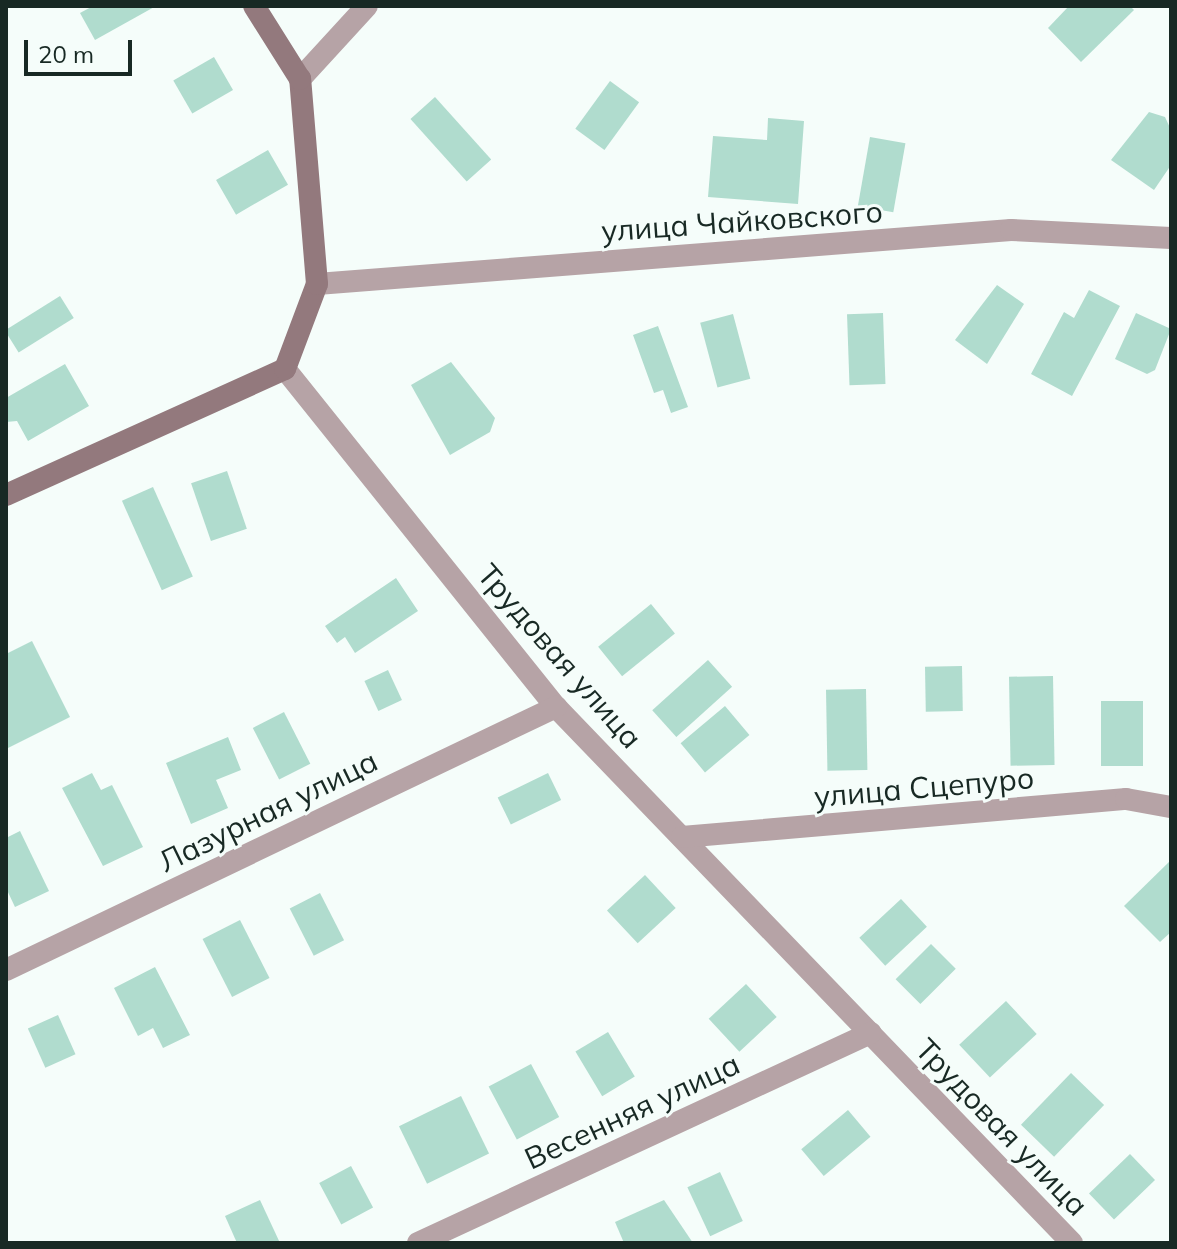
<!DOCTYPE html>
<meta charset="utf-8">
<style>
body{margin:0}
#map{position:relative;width:1177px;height:1249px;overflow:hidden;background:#f5fdfa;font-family:Mulish,sans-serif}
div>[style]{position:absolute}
.building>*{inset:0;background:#b0dcce;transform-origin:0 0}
.minor>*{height:22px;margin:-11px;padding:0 11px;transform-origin:11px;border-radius:11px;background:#b6a3a6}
.secondary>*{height:22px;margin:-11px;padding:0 11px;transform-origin:11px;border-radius:11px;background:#93797d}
span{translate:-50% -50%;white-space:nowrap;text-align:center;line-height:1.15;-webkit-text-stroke:6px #f5fdfa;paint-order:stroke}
.street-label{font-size:30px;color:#182924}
.frame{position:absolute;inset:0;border:8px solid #182924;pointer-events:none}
.scale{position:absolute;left:24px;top:40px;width:108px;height:36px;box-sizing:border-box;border:4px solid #182924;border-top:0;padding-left:10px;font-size:24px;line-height:28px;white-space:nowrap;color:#182924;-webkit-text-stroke:6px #f5fdfa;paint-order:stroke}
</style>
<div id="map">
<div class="building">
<i style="clip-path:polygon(93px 6px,156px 6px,95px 40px,80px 13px)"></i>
<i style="clip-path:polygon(1069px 6px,1130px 6px,1134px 10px,1081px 62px,1048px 28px)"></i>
<i style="left:214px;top:57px;width:38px;height:47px;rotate:60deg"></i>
<i style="left:610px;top:81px;width:36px;height:59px;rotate:36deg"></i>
<i style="left:435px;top:97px;width:84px;height:33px;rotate:48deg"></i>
<i style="clip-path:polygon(1149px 112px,1165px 117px,1171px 130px,1171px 165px,1154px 190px,1111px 160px)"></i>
<i style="clip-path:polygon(768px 118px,804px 121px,798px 204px,708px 197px,713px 136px,767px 140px)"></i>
<i style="left:870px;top:137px;width:36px;height:70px;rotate:10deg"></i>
<i style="left:268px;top:150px;width:40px;height:60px;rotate:60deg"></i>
<i style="clip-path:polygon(997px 285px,1024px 304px,987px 364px,955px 340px)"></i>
<i style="clip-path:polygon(1089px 290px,1120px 306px,1072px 396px,1031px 374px,1064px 312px,1074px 318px)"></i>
<i style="left:60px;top:296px;width:26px;height:65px;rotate:58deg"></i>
<i style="left:883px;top:313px;width:71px;height:36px;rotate:88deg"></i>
<i style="clip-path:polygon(1136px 313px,1171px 329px,1155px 370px,1147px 374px,1115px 359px)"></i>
<i style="left:733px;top:314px;width:67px;height:34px;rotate:75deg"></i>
<i style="clip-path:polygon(658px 326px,688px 407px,671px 413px,663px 390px,654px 393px,633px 335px)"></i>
<i style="clip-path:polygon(451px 362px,495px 418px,490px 432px,450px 455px,411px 385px)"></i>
<i style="clip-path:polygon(65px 364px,89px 406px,28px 441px,17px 421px,6px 422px,6px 398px)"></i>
<i style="left:227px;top:471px;width:61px;height:38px;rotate:71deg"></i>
<i style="left:153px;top:487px;width:98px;height:34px;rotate:66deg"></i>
<i style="clip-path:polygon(396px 578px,418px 611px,355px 653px,345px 637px,337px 643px,325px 626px)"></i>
<i style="left:651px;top:604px;width:38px;height:68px;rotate:51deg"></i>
<i style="clip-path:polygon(32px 641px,70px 717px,6px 749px,6px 654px)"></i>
<i style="left:708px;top:660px;width:36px;height:75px;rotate:48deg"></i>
<i style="left:962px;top:666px;width:45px;height:37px;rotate:89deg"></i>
<i style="left:388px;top:670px;width:33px;height:26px;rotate:65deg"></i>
<i style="left:1053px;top:676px;width:89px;height:44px;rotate:89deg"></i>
<i style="left:866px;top:689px;width:81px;height:40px;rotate:89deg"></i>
<i style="left:1101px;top:701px;width:42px;height:65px"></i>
<i style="left:725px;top:706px;width:38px;height:58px;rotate:50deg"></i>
<i style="left:284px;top:712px;width:58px;height:35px;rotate:63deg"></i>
<i style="clip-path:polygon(228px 737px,241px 770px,216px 780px,228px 808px,191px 824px,166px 763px)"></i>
<i style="clip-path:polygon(92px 773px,101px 790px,112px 785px,143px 847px,103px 866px,62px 788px)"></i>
<i style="left:548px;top:773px;width:30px;height:56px;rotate:64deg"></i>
<i style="clip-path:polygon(20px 831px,49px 891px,15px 907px,6px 888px,6px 838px)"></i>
<i style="clip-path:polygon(1171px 860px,1171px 932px,1160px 942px,1124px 906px)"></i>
<i style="left:645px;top:875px;width:45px;height:52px;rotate:47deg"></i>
<i style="left:320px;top:893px;width:53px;height:34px;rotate:63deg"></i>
<i style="left:901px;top:899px;width:38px;height:57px;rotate:47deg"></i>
<i style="left:240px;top:920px;width:65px;height:42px;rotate:63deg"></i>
<i style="left:931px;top:944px;width:35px;height:50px;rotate:45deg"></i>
<i style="clip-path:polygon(155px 967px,190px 1035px,163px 1048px,153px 1028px,138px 1036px,114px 988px)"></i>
<i style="left:746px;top:984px;width:45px;height:51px;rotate:47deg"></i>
<i style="left:1006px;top:1001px;width:45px;height:64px;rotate:47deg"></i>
<i style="left:58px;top:1015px;width:43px;height:33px;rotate:66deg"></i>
<i style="left:608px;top:1032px;width:52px;height:38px;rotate:59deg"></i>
<i style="left:531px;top:1064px;width:60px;height:48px;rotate:62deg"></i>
<i style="left:1071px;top:1073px;width:46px;height:72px;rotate:44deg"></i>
<i style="left:461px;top:1096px;width:64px;height:69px;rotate:64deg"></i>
<i style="left:848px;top:1110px;width:35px;height:61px;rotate:50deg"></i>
<i style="left:1130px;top:1154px;width:36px;height:57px;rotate:46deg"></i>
<i style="left:351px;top:1166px;width:47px;height:36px;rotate:62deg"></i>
<i style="left:720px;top:1172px;width:54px;height:36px;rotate:65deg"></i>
<i style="clip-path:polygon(260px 1200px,280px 1243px,237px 1243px,225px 1216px)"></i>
<i style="clip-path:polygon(664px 1200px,693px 1243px,624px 1243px,615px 1222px)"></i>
</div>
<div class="minor">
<i style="left:300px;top:79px;width:99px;rotate:-47.5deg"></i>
<i style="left:317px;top:284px;width:696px;rotate:-4.45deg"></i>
<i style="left:1011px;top:230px;width:160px;rotate:2.9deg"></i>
<i style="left:285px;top:369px;width:433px;rotate:51.3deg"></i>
<i style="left:556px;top:707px;width:744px;rotate:46.09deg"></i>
<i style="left:682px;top:837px;width:446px;rotate:-4.9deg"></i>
<i style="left:1126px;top:799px;width:46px;rotate:10.1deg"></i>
<i style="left:6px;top:970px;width:610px;rotate:-25.56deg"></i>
<i style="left:418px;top:1243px;width:499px;rotate:-24.9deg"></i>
</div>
<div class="secondary">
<i style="left:6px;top:495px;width:306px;rotate:-24.3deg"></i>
<i style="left:285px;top:369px;width:91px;rotate:-69.4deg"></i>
<i style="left:317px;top:284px;width:206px;rotate:-94.7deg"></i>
<i style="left:300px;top:79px;width:86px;rotate:-122.2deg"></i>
</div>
<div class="street-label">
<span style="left:742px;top:221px;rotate:-4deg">улица Чайковского</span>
<span style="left:560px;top:656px;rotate:49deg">Трудовая улица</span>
<span style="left:924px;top:787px;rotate:-5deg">улица Сцепуро</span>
<span style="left:268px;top:811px;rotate:-26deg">Лазурная улица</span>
<span style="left:632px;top:1111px;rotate:-25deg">Весенняя улица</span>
<span style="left:1002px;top:1127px;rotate:46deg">Трудовая улица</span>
</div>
<div class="frame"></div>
<div class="scale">20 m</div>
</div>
